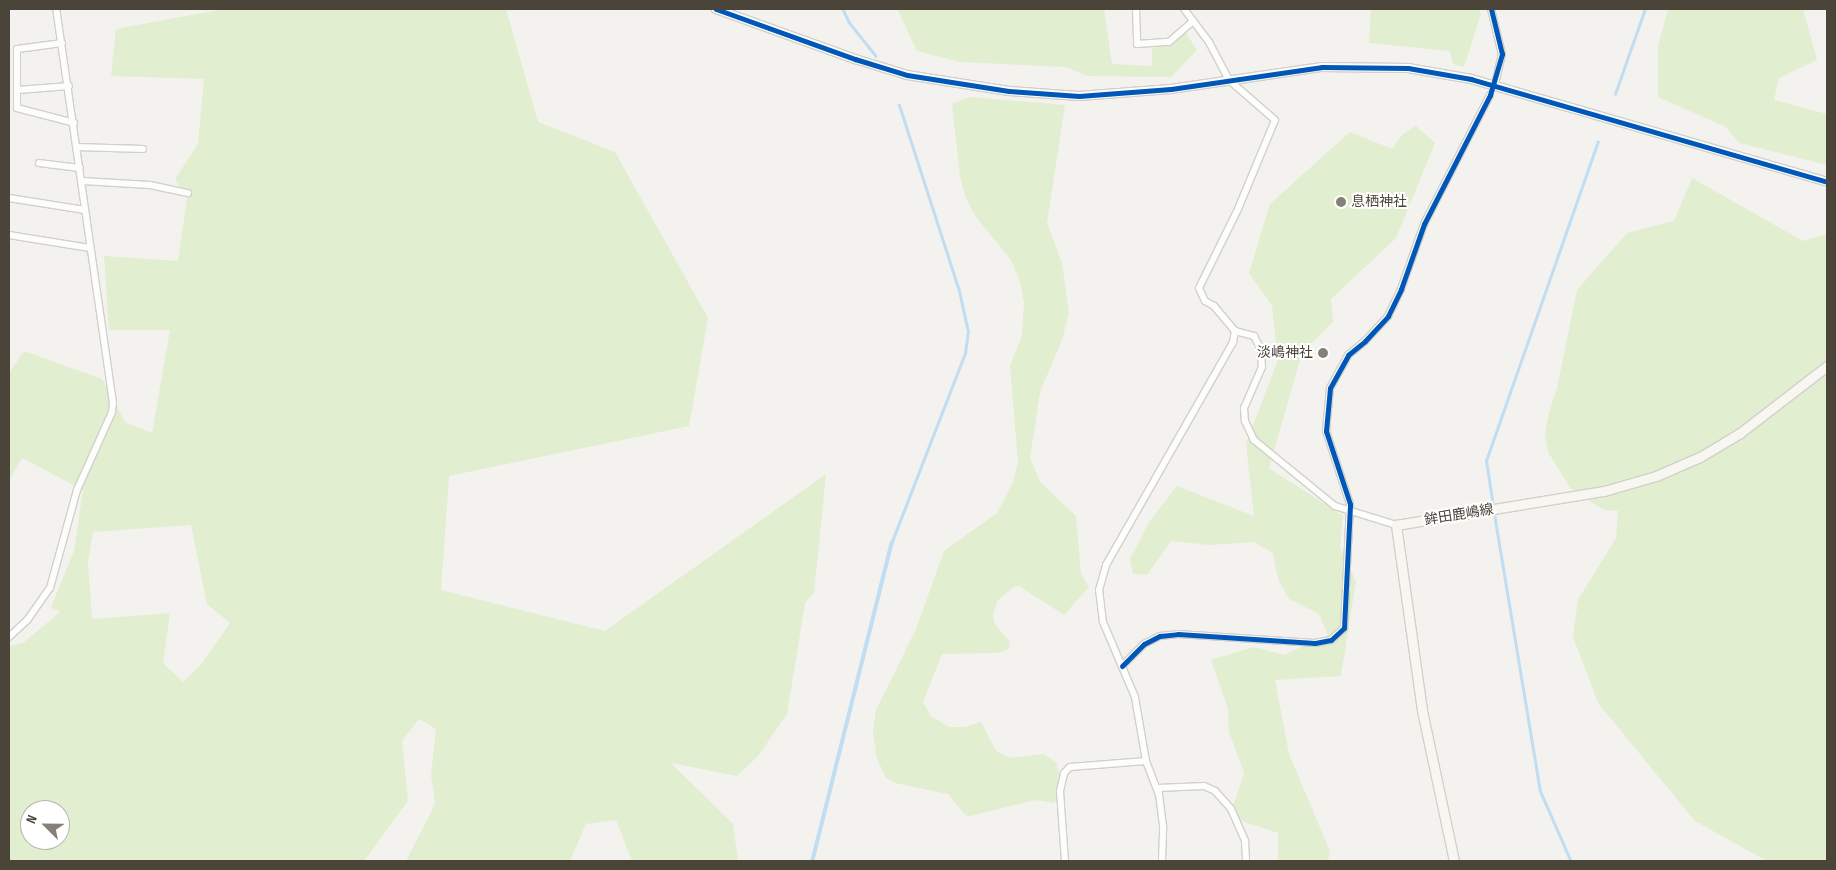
<!DOCTYPE html>
<meta charset="utf-8">
<style>
body{margin:0}
#map{position:relative;width:1836px;height:870px;overflow:hidden;background:#f4f2ee;font-family:"Sofia Sans Condensed","Noto Sans JP",sans-serif}
div>[style]{position:absolute}
.green>*{inset:0;background:#e1eecf}
.water>*{inset:0;background:#c0ddf1;transform-origin:0 0}
.stream>*{height:2.5px;margin:-1.25px;padding:0 1.25px;transform-origin:1.25px;border-radius:1.25px;background:#c0ddf1}
.roads{filter:drop-shadow(1px 0 #d2d0cb) drop-shadow(-1px 0 #d2d0cb) drop-shadow(0 1px #d2d0cb) drop-shadow(0 -1px #d2d0cb)}
.minor>*{height:6px;margin:-3px;padding:0 3px;transform-origin:3px;border-radius:3px;background:#fdfdfc}
.tertiary>*{height:8px;margin:-4px;padding:0 4px;transform-origin:4px;border-radius:4px;background:#fdfdfc}
.secondary>*{height:9px;margin:-4.5px;padding:0 4.5px;transform-origin:4.5px;border-radius:4.5px;background:#f7f6f1}
.cycleway>*{height:5px;margin:-2.5px;padding:0 2.5px;transform-origin:2.5px;border-radius:2.5px;background:#0057b8}
.dots>*{width:14px;height:14px;translate:-50% -50%;box-sizing:border-box;border:2px solid #fff;border-radius:50%}
span{translate:-50% -50%;white-space:nowrap;text-align:center;line-height:1.15;-webkit-text-stroke:4px #fff;paint-order:stroke}
.poi-label{font-size:14px;color:#4b4439}
.left{translate:0 -50%;text-align:left}
.right{translate:-100% -50%;text-align:right}
.street-label{font-size:14px;color:#4b4439}
.frame{position:absolute;inset:0;border:10px solid #4b4439;pointer-events:none}
.north{position:absolute;left:20px;top:800px;width:50px;height:50px;box-sizing:border-box;background:#fff;border:1px solid #b7b4b0;border-radius:50%;rotate:293deg;font-size:14px;font-weight:700;line-height:20px;text-align:center;color:#4b4439}
.north::after{content:'';display:block;margin:auto;width:18px;height:22px;background:#868178;clip-path:polygon(50% 0,100% 100%,50% 72%,0 100%)}
</style>
<div id="map">
<div class="green">
<i style="clip-path:polygon(evenodd,224px 9px,506px 9px,538px 122px,615px 152px,708px 318px,689px 426px,449px 476px,441px 590px,605px 631px,826px 474px,814px 593px,805px 603px,787px 714px,758px 756px,737px 776px,671px 763px,733px 824px,738px 861px,632px 861px,616px 820px,586px 824px,570px 861px,406px 861px,435px 804px,431px 775px,436px 729px,419px 719px,402px 741px,408px 801px,364px 861px,9px 861px,9px 646px,23px 643px,60px 612px,51px 607px,74px 551px,83px 490px,22px 458px,9px 481px,9px 373px,24px 351px,102px 379px,125px 422px,152px 433px,170px 330px,109px 330px,104px 256px,178px 261px,187px 199px,175px 179px,198px 144px,204px 79px,111px 76px,116px 29px,224px 9px,191px 525px,207px 604px,230px 623px,200px 666px,183px 682px,163px 663px,170px 613px,92px 619px,88px 562px,93px 532px,191px 525px,224px 9px,30px 810px,60px 810px,60px 840px,30px 840px,30px 810px)"></i>
<i style="clip-path:polygon(897px 9px,1104px 9px,1112px 64px,1152px 66px,1152px 48px,1186px 33px,1197px 50px,1171px 77px,1088px 76px,1065px 67px,960px 62px,917px 51px)"></i>
<i style="clip-path:polygon(1371px 9px,1479px 9px,1481px 14px,1464px 67px,1453px 64px,1450px 51px,1369px 43px)"></i>
<i style="clip-path:polygon(1668px 9px,1803px 9px,1817px 60px,1779px 78px,1774px 100px,1827px 114px,1827px 165px,1739px 143px,1726px 127px,1658px 97px,1658px 46px)"></i>
<i style="clip-path:polygon(970px 97px,1065px 105px,1047px 223px,1062px 263px,1069px 313px,1062px 340px,1040px 392px,1030px 458px,1040px 482px,1076px 516px,1081px 574px,1089px 587px,1064px 615px,1019px 586px,1014px 587px,998px 600px,993px 614px,995px 624px,1009px 641px,1010px 646px,1007px 650px,997px 653px,942px 654px,923px 702px,931px 716px,949px 727px,965px 727px,981px 722px,996px 751px,1010px 758px,1043px 754px,1056px 762px,1059px 773px,1055px 803px,1035px 800px,970px 816px,965px 815px,948px 794px,895px 783px,886px 778px,877px 759px,873px 732px,876px 710px,916px 629px,944px 551px,997px 513px,1013px 482px,1018px 462px,1010px 365px,1022px 336px,1024px 303px,1020px 281px,1011px 260px,976px 217px,966px 198px,960px 177px,952px 104px)"></i>
<i style="clip-path:polygon(1416px 126px,1435px 143px,1396px 238px,1331px 299px,1333px 322px,1302px 353px,1269px 468px,1343px 516px,1340px 548px,1356px 581px,1341px 676px,1275px 680px,1289px 754px,1330px 851px,1328px 861px,1278px 861px,1278px 833px,1230px 817px,1244px 773px,1229px 732px,1228px 709px,1211px 660px,1254px 647px,1284px 655px,1328px 635px,1319px 614px,1289px 599px,1278px 579px,1273px 553px,1254px 542px,1210px 545px,1171px 541px,1147px 575px,1133px 574px,1130px 559px,1149px 522px,1177px 486px,1254px 516px,1246px 444px,1278px 360px,1272px 306px,1249px 273px,1270px 204px,1350px 132px,1392px 149px,1403px 134px)"></i>
<i style="clip-path:polygon(1692px 178px,1803px 241px,1827px 234px,1827px 861px,1767px 861px,1695px 821px,1598px 703px,1573px 637px,1578px 600px,1616px 538px,1618px 511px,1604px 510px,1571px 489px,1548px 452px,1545px 435px,1549px 412px,1557px 388px,1577px 290px,1627px 233px,1674px 221px)"></i>
</div>
<div class="water">
<i style="left:890px;top:541px;width:4px;height:342px;rotate:14deg"></i>
</div>
<div class="stream">
<i style="left:843px;top:9px;width:14px;rotate:65deg"></i>
<i style="left:849px;top:22px;width:43px;rotate:51.5deg"></i>
<i style="left:1615px;top:94px;width:90px;rotate:-70.6deg"></i>
<i style="left:1493px;top:506px;width:46px;rotate:-98.8deg"></i>
<i style="left:1486px;top:461px;width:338px;rotate:-70.7deg"></i>
<i style="left:1494px;top:511px;width:283px;rotate:80.6deg"></i>
<i style="left:1540px;top:790px;width:77px;rotate:66.4deg"></i>
<i style="left:891px;top:544px;width:205px;rotate:-68.8deg"></i>
<i style="left:965px;top:353px;width:21px;rotate:-82deg"></i>
<i style="left:968px;top:332px;width:42px;rotate:-102.4deg"></i>
<i style="left:959px;top:291px;width:195px;rotate:-107.9deg"></i>
</div>
<div class="roads">
<div class="minor">
<i style="left:1136px;top:9px;width:35px;rotate:88deg"></i>
<i style="left:1137px;top:44px;width:32px;rotate:-4deg"></i>
<i style="left:1169px;top:42px;width:32px;rotate:-41deg"></i>
<i style="left:1491px;top:9px;width:46px;rotate:76.3deg"></i>
<i style="left:1502px;top:54px;width:27px;rotate:103deg"></i>
<i style="left:62px;top:43px;width:45px;rotate:172.4deg"></i>
<i style="left:17px;top:49px;width:59px;rotate:90deg"></i>
<i style="left:17px;top:108px;width:59px;rotate:14.7deg"></i>
<i style="left:18px;top:90px;width:51px;rotate:-4.5deg"></i>
<i style="left:77px;top:147px;width:66px;rotate:1.7deg"></i>
<i style="left:39px;top:163px;width:41px;rotate:7deg"></i>
<i style="left:82px;top:181px;width:68px;rotate:3.4deg"></i>
<i style="left:150px;top:185px;width:39px;rotate:12deg"></i>
<i style="left:9px;top:198px;width:77px;rotate:9deg"></i>
<i style="left:9px;top:235px;width:82px;rotate:9.1deg"></i>
<i style="left:1235px;top:331px;width:20px;rotate:15deg"></i>
<i style="left:1254px;top:336px;width:16px;rotate:63deg"></i>
<i style="left:1261px;top:350px;width:17px;rotate:87deg"></i>
<i style="left:1262px;top:367px;width:45px;rotate:113.7deg"></i>
<i style="left:1244px;top:408px;width:13px;rotate:86deg"></i>
<i style="left:1245px;top:421px;width:21px;rotate:65deg"></i>
<i style="left:1254px;top:440px;width:104px;rotate:39.2deg"></i>
<i style="left:1335px;top:506px;width:64px;rotate:17.3deg"></i>
<i style="left:9px;top:637px;width:26px;rotate:-43deg"></i>
<i style="left:28px;top:619px;width:38px;rotate:-55deg"></i>
<i style="left:50px;top:588px;width:102px;rotate:-74.6deg"></i>
<i style="left:77px;top:490px;width:85px;rotate:-65.8deg"></i>
<i style="left:112px;top:412px;width:9px;rotate:-84deg"></i>
<i style="left:113px;top:403px;width:398px;rotate:-98.2deg"></i>
<i style="left:1122px;top:666px;width:31px;rotate:-45deg"></i>
<i style="left:1144px;top:644px;width:18px;rotate:-27deg"></i>
<i style="left:1160px;top:636px;width:18px;rotate:-6deg"></i>
<i style="left:1178px;top:634px;width:137px;rotate:3.8deg"></i>
<i style="left:1315px;top:643px;width:16px;rotate:-11deg"></i>
<i style="left:1331px;top:640px;width:18px;rotate:-43deg"></i>
<i style="left:1344px;top:628px;width:124px;rotate:-87.2deg"></i>
<i style="left:1350px;top:504px;width:77px;rotate:-108.2deg"></i>
<i style="left:1326px;top:431px;width:43px;rotate:-84.7deg"></i>
<i style="left:1330px;top:388px;width:38px;rotate:-61deg"></i>
<i style="left:1348px;top:355px;width:22px;rotate:-39deg"></i>
<i style="left:1365px;top:341px;width:34px;rotate:-47deg"></i>
<i style="left:1388px;top:316px;width:30px;rotate:-64deg"></i>
<i style="left:1401px;top:289px;width:69px;rotate:-70.5deg"></i>
<i style="left:1424px;top:224px;width:145px;rotate:-62.9deg"></i>
<i style="left:1159px;top:795px;width:36px;rotate:-111deg"></i>
<i style="left:1146px;top:761px;width:65px;rotate:-99.8deg"></i>
<i style="left:1135px;top:697px;width:82px;rotate:-113.1deg"></i>
<i style="left:1103px;top:622px;width:32px;rotate:-97deg"></i>
<i style="left:1099px;top:590px;width:26px;rotate:-74deg"></i>
<i style="left:1106px;top:565px;width:257px;rotate:-60.3deg"></i>
<i style="left:1233px;top:342px;width:11px;rotate:-80deg"></i>
<i style="left:1235px;top:331px;width:33px;rotate:-130deg"></i>
<i style="left:1214px;top:306px;width:10px;rotate:-151deg"></i>
<i style="left:1205px;top:301px;width:14px;rotate:-115deg"></i>
<i style="left:1199px;top:288px;width:88px;rotate:-63.7deg"></i>
<i style="left:1238px;top:209px;width:96px;rotate:-67.4deg"></i>
<i style="left:1275px;top:120px;width:61px;rotate:-139deg"></i>
<i style="left:1229px;top:80px;width:43px;rotate:-117.8deg"></i>
<i style="left:1209px;top:42px;width:41px;rotate:-127.1deg"></i>
<i style="left:1065px;top:861px;width:70px;rotate:-94.1deg"></i>
<i style="left:1060px;top:791px;width:18px;rotate:-77deg"></i>
<i style="left:1064px;top:773px;width:8px;rotate:-45deg"></i>
<i style="left:1070px;top:767px;width:76px;rotate:-4.5deg"></i>
<i style="left:1162px;top:861px;width:35px;rotate:-88deg"></i>
<i style="left:1163px;top:826px;width:38px;rotate:-97deg"></i>
<i style="left:1158px;top:788px;width:46px;rotate:-2.5deg"></i>
<i style="left:1204px;top:786px;width:12px;rotate:24deg"></i>
<i style="left:1215px;top:791px;width:24px;rotate:48deg"></i>
<i style="left:1231px;top:809px;width:35px;rotate:66deg"></i>
<i style="left:1245px;top:841px;width:20px;rotate:87deg"></i>
</div>
<div class="tertiary">
<i style="left:716px;top:9px;width:148px;rotate:19.8deg"></i>
<i style="left:855px;top:59px;width:54px;rotate:17.1deg"></i>
<i style="left:907px;top:75px;width:103px;rotate:8.9deg"></i>
<i style="left:1009px;top:91px;width:70px;rotate:4.1deg"></i>
<i style="left:1079px;top:96px;width:92px;rotate:-4.4deg"></i>
<i style="left:1171px;top:89px;width:153px;rotate:-8.3deg"></i>
<i style="left:1322px;top:67px;width:86px;rotate:0.7deg"></i>
<i style="left:1408px;top:68px;width:64px;rotate:9.9deg"></i>
<i style="left:1471px;top:79px;width:371px;rotate:16.1deg"></i>
</div>
<div class="secondary">
<i style="left:1454px;top:861px;width:154px;rotate:-102deg"></i>
<i style="left:1422px;top:710px;width:187px;rotate:-98deg"></i>
<i style="left:1396px;top:525px;width:211px;rotate:-9.3deg"></i>
<i style="left:1604px;top:491px;width:54px;rotate:-16.1deg"></i>
<i style="left:1656px;top:476px;width:48px;rotate:-23.4deg"></i>
<i style="left:1700px;top:457px;width:47px;rotate:-31deg"></i>
<i style="left:1740px;top:433px;width:110px;rotate:-37.6deg"></i>
</div>
</div>
<div class="cycleway">
<i style="left:716px;top:9px;width:148px;rotate:19.8deg"></i>
<i style="left:855px;top:59px;width:54px;rotate:17.1deg"></i>
<i style="left:907px;top:75px;width:103px;rotate:8.9deg"></i>
<i style="left:1009px;top:91px;width:70px;rotate:4.1deg"></i>
<i style="left:1079px;top:96px;width:92px;rotate:-4.4deg"></i>
<i style="left:1171px;top:89px;width:153px;rotate:-8.3deg"></i>
<i style="left:1322px;top:67px;width:86px;rotate:0.7deg"></i>
<i style="left:1408px;top:68px;width:64px;rotate:9.9deg"></i>
<i style="left:1471px;top:79px;width:371px;rotate:16.1deg"></i>
<i style="left:1122px;top:666px;width:31px;rotate:-45deg"></i>
<i style="left:1144px;top:644px;width:18px;rotate:-27deg"></i>
<i style="left:1160px;top:636px;width:18px;rotate:-6deg"></i>
<i style="left:1178px;top:634px;width:137px;rotate:3.8deg"></i>
<i style="left:1315px;top:643px;width:16px;rotate:-11deg"></i>
<i style="left:1331px;top:640px;width:18px;rotate:-43deg"></i>
<i style="left:1344px;top:628px;width:124px;rotate:-87.2deg"></i>
<i style="left:1350px;top:504px;width:77px;rotate:-108.2deg"></i>
<i style="left:1326px;top:431px;width:43px;rotate:-84.7deg"></i>
<i style="left:1330px;top:388px;width:38px;rotate:-61deg"></i>
<i style="left:1348px;top:355px;width:22px;rotate:-39deg"></i>
<i style="left:1365px;top:341px;width:34px;rotate:-47deg"></i>
<i style="left:1388px;top:316px;width:30px;rotate:-64deg"></i>
<i style="left:1401px;top:289px;width:69px;rotate:-70.5deg"></i>
<i style="left:1424px;top:224px;width:145px;rotate:-62.9deg"></i>
<i style="left:1490px;top:95px;width:43px;rotate:-73.7deg"></i>
<i style="left:1502px;top:54px;width:46px;rotate:-103.7deg"></i>
</div>
<div class="dots">
<i style="left:1341px;top:202px;background:#868178"></i>
<i style="left:1323px;top:353px;background:#868178"></i>
</div>
<div class="poi-label">
<span class="left" style="left:1351px;top:202px">息栖神社</span>
<span class="right" style="left:1313px;top:353px">淡嶋神社</span>
</div>
<div class="street-label">
<span style="left:1459px;top:515px;rotate:-9deg">鉾田鹿嶋線</span>
</div>
<div class="frame"></div>
<div class="north">N</div>
</div>
